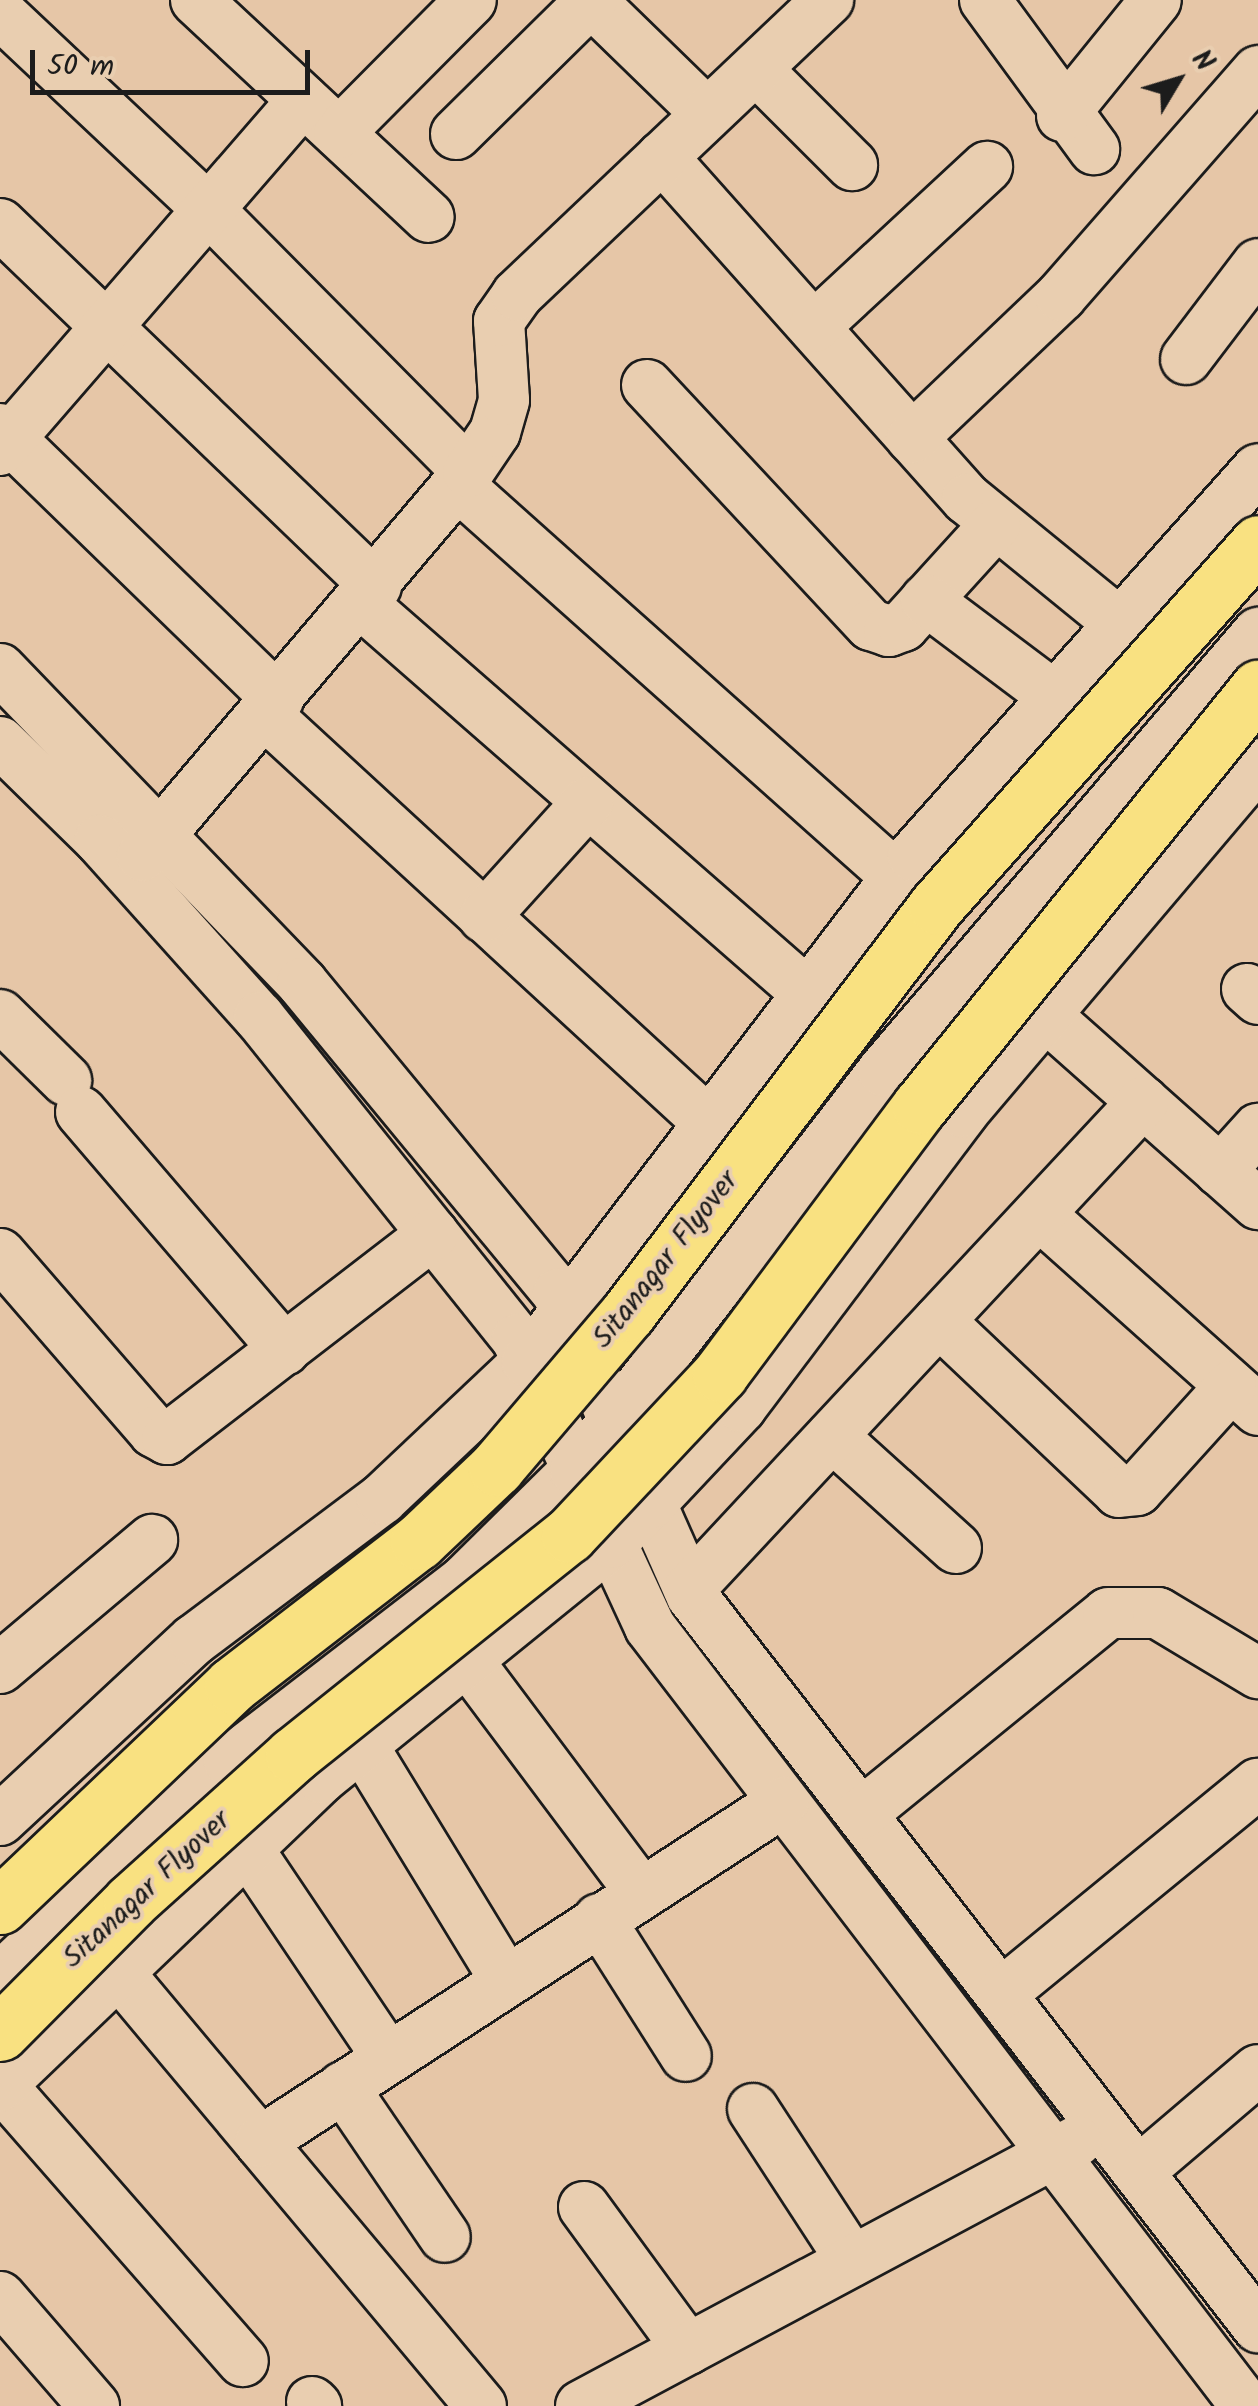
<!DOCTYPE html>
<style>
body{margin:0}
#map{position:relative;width:1258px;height:2406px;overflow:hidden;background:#e6c6a7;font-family:Kalam,sans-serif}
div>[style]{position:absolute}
.roads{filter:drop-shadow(2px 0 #1c1c1c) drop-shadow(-2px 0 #1c1c1c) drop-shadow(0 2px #1c1c1c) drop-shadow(0 -2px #1c1c1c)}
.minor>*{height:50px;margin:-25px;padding:0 25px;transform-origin:25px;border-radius:25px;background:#e9ceb0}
.bridges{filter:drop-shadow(2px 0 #1c1c1c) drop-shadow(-2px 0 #1c1c1c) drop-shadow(0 2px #1c1c1c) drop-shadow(0 -2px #1c1c1c)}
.major-bridge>*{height:55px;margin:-27.5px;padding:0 27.5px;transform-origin:27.5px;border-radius:27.5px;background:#f9e181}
span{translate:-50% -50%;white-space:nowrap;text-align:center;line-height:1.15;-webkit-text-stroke:8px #e9ceb0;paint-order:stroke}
.street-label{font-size:30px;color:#1c1c1c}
.north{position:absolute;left:1128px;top:30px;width:100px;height:100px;-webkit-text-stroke:8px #e9ceb0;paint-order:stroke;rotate:52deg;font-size:28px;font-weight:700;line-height:40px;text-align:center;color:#1c1c1c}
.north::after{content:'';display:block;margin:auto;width:35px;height:45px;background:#1c1c1c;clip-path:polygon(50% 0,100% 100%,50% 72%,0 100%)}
.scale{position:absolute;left:30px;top:50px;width:280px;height:45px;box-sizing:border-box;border:5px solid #1c1c1c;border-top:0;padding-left:12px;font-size:30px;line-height:35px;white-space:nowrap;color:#1c1c1c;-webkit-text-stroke:8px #e9ceb0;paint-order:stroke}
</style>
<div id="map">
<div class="roads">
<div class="minor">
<i style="left:196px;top:0;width:318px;rotate:43deg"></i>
<i style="left:985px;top:0;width:185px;rotate:53.8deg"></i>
<i style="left:591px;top:1px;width:162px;rotate:44.2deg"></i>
<i style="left:0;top:13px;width:287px;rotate:43.3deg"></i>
<i style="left:209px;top:210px;width:368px;rotate:45.3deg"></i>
<i style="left:756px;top:69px;width:136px;rotate:45deg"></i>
<i style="left:1062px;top:116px;width:149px;rotate:-51deg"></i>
<i style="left:339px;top:133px;width:187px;rotate:-45.2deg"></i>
<i style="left:456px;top:134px;width:191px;rotate:-44.6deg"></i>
<i style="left:662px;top:157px;width:458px;rotate:48.3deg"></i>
<i style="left:967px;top:499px;width:198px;rotate:39.2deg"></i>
<i style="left:0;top:224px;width:522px;rotate:43.91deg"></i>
<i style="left:814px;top:327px;width:236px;rotate:-42.8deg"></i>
<i style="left:1186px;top:359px;width:119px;rotate:-52.8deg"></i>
<i style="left:647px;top:385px;width:328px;rotate:47deg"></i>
<i style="left:871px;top:625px;width:19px;rotate:18deg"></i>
<i style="left:889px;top:631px;width:15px;rotate:-20deg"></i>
<i style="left:903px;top:626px;width:137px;rotate:-47.7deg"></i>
<i style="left:0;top:429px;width:388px;rotate:44.2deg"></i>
<i style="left:912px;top:438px;width:206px;rotate:-43.6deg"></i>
<i style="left:1061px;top:296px;width:299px;rotate:-48.8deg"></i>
<i style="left:0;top:450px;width:463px;rotate:-49.1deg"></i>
<i style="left:459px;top:486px;width:587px;rotate:41.76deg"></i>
<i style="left:926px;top:600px;width:161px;rotate:36.9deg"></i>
<i style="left:361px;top:603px;width:592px;rotate:41.17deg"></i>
<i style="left:0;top:669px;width:436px;rotate:46.1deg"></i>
<i style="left:302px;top:983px;width:403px;rotate:50.5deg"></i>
<i style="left:558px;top:1294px;width:330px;rotate:66.1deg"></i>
<i style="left:692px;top:1596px;width:925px;rotate:52.25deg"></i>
<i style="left:265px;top:714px;width:601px;rotate:42.64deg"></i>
<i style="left:0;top:742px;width:140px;rotate:44.4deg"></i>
<i style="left:100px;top:840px;width:238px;rotate:48.1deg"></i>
<i style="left:259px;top:1017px;width:413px;rotate:51.3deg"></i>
<i style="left:517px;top:1339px;width:317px;rotate:65.2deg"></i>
<i style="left:650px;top:1627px;width:981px;rotate:52.58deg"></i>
<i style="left:142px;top:856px;width:504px;rotate:-49.67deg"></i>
<i style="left:468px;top:472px;width:48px;rotate:-56deg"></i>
<i style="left:495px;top:432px;width:33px;rotate:-74deg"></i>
<i style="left:504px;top:400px;width:79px;rotate:-93.6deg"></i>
<i style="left:499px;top:321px;width:32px;rotate:-55deg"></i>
<i style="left:517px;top:295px;width:429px;rotate:-43.5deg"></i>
<i style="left:484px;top:917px;width:155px;rotate:-47.9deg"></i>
<i style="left:1247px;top:989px;width:15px;rotate:42deg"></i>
<i style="left:0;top:1015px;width:93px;rotate:44.6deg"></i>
<i style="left:1045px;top:1015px;width:285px;rotate:41.6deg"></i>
<i style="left:81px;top:1112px;width:313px;rotate:49.4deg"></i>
<i style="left:1220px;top:1171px;width:57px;rotate:-47.9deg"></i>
<i style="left:1039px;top:1214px;width:294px;rotate:41.8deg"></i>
<i style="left:0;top:1254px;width:235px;rotate:49.1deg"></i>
<i style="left:154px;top:1432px;width:15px;rotate:28deg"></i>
<i style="left:167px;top:1439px;width:336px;rotate:-37.6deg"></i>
<i style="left:939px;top:1321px;width:248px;rotate:43.5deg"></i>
<i style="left:1119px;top:1492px;width:18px;rotate:-6deg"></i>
<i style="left:1137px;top:1490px;width:140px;rotate:-47.9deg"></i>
<i style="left:832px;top:1436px;width:167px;rotate:42.1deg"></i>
<i style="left:689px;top:1589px;width:666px;rotate:-47.01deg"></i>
<i style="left:467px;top:1660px;width:291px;rotate:53.2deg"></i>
<i style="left:0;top:1668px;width:199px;rotate:-40.1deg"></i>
<i style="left:362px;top:1745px;width:276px;rotate:58.6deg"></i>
<i style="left:861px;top:1814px;width:318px;rotate:-39.1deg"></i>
<i style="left:1108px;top:1613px;width:50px"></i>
<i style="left:1158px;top:1613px;width:117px;rotate:31deg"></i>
<i style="left:0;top:1820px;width:265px;rotate:-42.9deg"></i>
<i style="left:194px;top:1640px;width:235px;rotate:-36.9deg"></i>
<i style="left:382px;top:1499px;width:199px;rotate:-43.4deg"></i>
<i style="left:527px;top:1362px;width:636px;rotate:-52.66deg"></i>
<i style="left:913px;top:856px;width:518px;rotate:-48.28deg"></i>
<i style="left:247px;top:1848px;width:253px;rotate:56.1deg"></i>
<i style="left:599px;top:1919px;width:162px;rotate:57.6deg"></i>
<i style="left:117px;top:1971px;width:567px;rotate:50.08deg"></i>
<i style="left:0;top:1978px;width:315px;rotate:-43.3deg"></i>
<i style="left:229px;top:1762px;width:297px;rotate:-37.6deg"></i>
<i style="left:464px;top:1581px;width:156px;rotate:-44.7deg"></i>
<i style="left:575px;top:1471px;width:505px;rotate:-52.4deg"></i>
<i style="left:883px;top:1071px;width:577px;rotate:-49.43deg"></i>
<i style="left:1001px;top:1994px;width:332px;rotate:-39.3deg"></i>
<i style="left:1px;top:2085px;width:367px;rotate:48.8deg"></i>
<i style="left:0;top:2086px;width:445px;rotate:-43.8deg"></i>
<i style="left:321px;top:1778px;width:373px;rotate:-39deg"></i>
<i style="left:611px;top:1543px;width:57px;rotate:-45deg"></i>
<i style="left:651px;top:1503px;width:132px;rotate:-46.8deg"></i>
<i style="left:741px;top:1407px;width:369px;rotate:-53deg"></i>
<i style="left:963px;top:1112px;width:456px;rotate:-49.7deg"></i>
<i style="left:343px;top:2087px;width:181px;rotate:55.8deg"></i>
<i style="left:753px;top:2109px;width:181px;rotate:56.9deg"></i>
<i style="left:260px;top:2142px;width:624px;rotate:-33.03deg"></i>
<i style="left:1138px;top:2172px;width:157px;rotate:-40.4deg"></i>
<i style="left:584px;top:2207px;width:176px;rotate:53.8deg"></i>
<i style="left:0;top:2297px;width:144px;rotate:49.2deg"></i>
<i style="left:312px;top:2402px;width:6px;rotate:45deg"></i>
<i style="left:581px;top:2406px;width:562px;rotate:-28.11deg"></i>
</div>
</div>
<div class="bridges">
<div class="major-bridge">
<i style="left:0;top:1906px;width:320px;rotate:-43.6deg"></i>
<i style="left:232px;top:1685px;width:235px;rotate:-37.6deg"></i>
<i style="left:418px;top:1542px;width:108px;rotate:-43.5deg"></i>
<i style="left:496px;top:1468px;width:204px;rotate:-49.6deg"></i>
<i style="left:628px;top:1313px;width:510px;rotate:-52.88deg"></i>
<i style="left:936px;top:906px;width:485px;rotate:-48.4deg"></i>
<i style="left:0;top:2033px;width:186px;rotate:-45.2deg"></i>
<i style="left:131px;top:1901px;width:218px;rotate:-42deg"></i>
<i style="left:293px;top:1755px;width:353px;rotate:-38.6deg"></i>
<i style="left:569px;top:1535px;width:221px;rotate:-46.8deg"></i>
<i style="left:720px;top:1374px;width:334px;rotate:-53.3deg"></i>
<i style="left:920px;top:1106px;width:538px;rotate:-51.04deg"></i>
</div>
</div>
<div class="street-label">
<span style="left:666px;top:1260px;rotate:-52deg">Sitanagar Flyover</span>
<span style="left:147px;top:1890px;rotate:-43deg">Sitanagar Flyover</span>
</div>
<div class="north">N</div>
<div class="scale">50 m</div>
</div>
